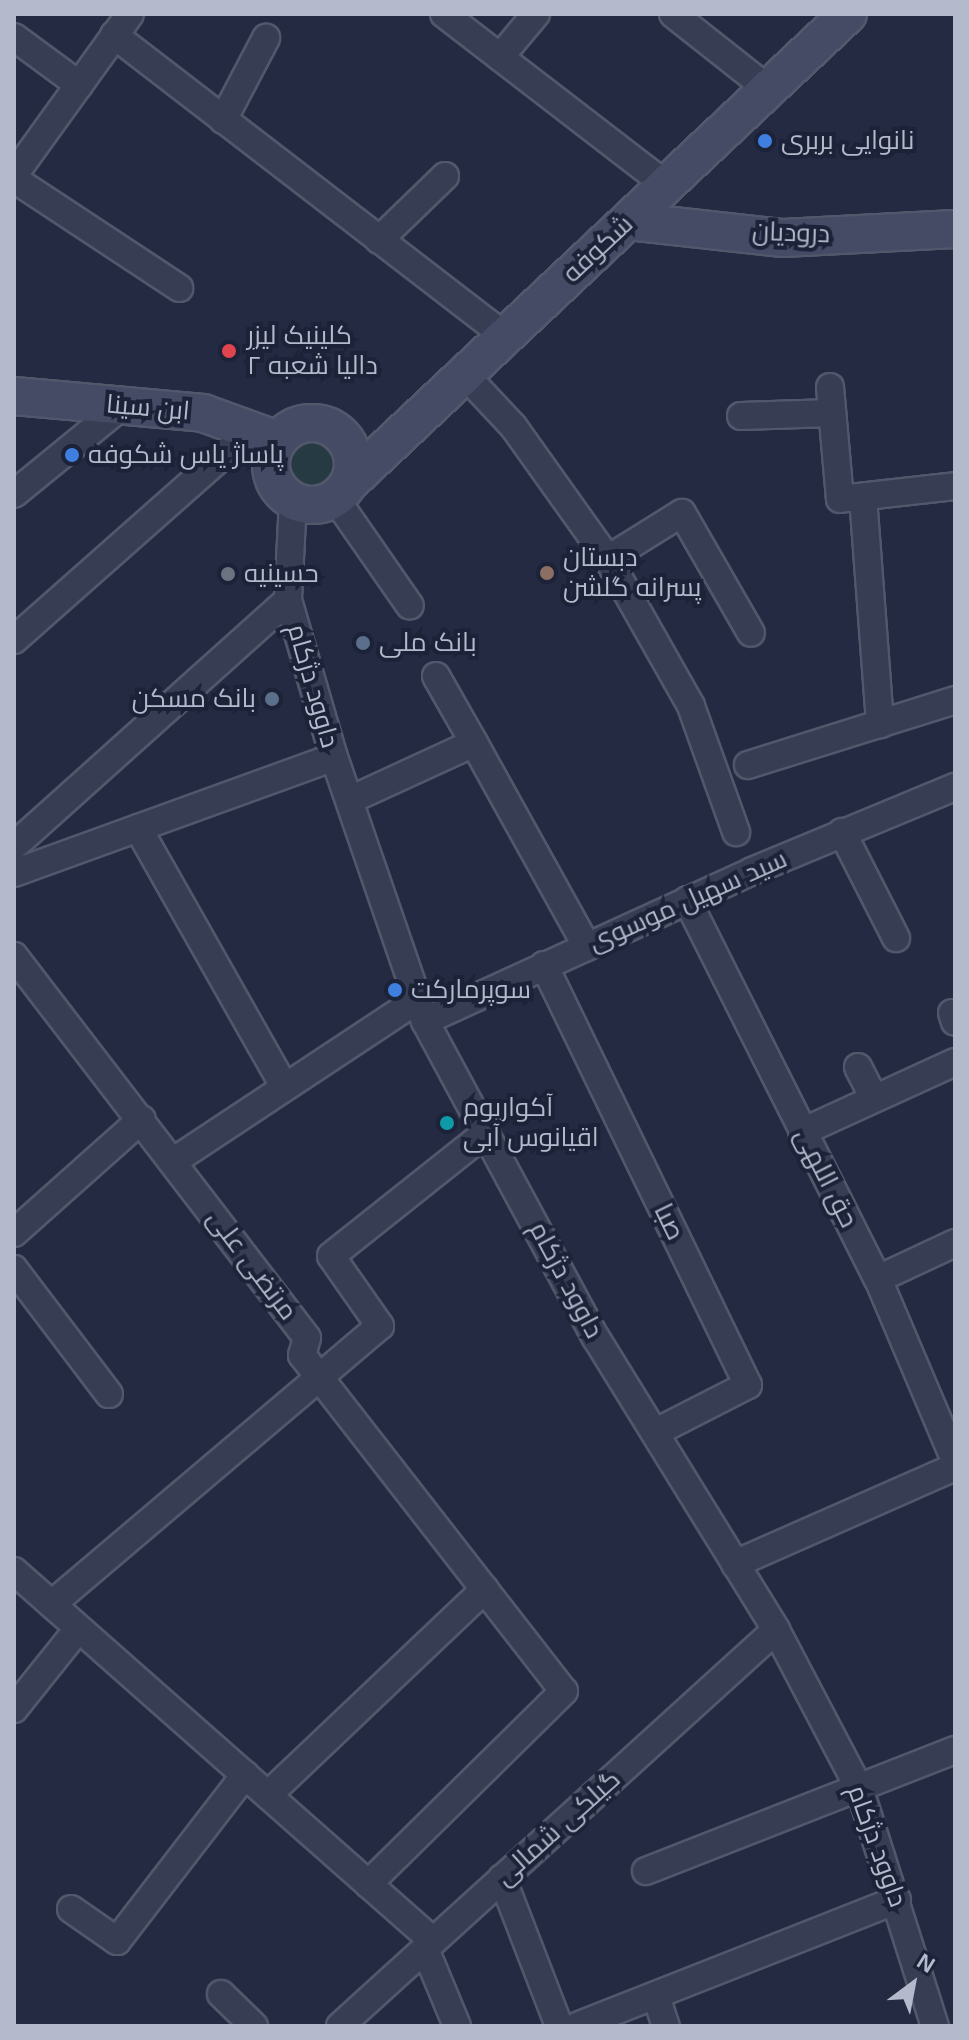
<!DOCTYPE html>
<meta charset="utf-8">
<style>
body{margin:0}
#map{position:relative;width:969px;height:2040px;overflow:hidden;background:#232a42;font-family:Arial,Cairo,sans-serif}
div>[style]{position:absolute}
.green>*{inset:0;background:#253a43}
.round{border-radius:50%}
.roads{filter:drop-shadow(2px 0 #52586c) drop-shadow(-2px 0 #52586c) drop-shadow(0 2px #52586c) drop-shadow(0 -2px #52586c)}
.street>*{height:26px;margin:-13px;padding:0 13px;transform-origin:13px;border-radius:13px;background:#373d52}
.secondary>*{height:36px;margin:-18px;padding:0 18px;transform-origin:18px;border-radius:18px;background:#454b65}
.secondary>.ring{margin:-18px;padding:0;box-sizing:content-box;background:none;border:36px solid #454b65;border-radius:50%}
.dots>*{width:22px;height:22px;translate:-50% -50%;box-sizing:border-box;border:4px solid #1c2237;border-radius:50%}
span{translate:-50% -50%;white-space:nowrap;text-align:center;line-height:1.15;-webkit-text-stroke:8px #1c2237;paint-order:stroke}
.poi-label{font-size:26px;color:#b4b9cc}
.left{translate:0 -50%;text-align:left}
.right{translate:-100% -50%;text-align:right}
.street-label{font-size:26px;color:#b4b9cc}
.frame{position:absolute;inset:0;border:16px solid #b4b9cc;pointer-events:none}
.north{position:absolute;left:873px;top:1944px;width:80px;height:80px;-webkit-text-stroke:6px #1c2237;paint-order:stroke;rotate:32deg;font-size:22px;font-weight:700;line-height:32px;text-align:center;color:#b4b9cc}
.north::after{content:'';display:block;margin:auto;width:28px;height:36px;background:#b4b9cc;clip-path:polygon(50% 0,100% 100%,50% 72%,0 100%)}
</style>
<div id="map">
<div class="green">
<i class="round" style="left:280px;top:432px;width:64px;height:64px"></i>
</div>
<div class="roads">
<div class="street">
<i style="left:444px;top:14px;width:280px;rotate:37.6deg"></i>
<i style="left:673px;top:14px;width:121px;rotate:38.3deg"></i>
<i style="left:114px;top:35px;width:493px;rotate:37.6deg"></i>
<i style="left:14px;top:37px;width:81px;rotate:36.4deg"></i>
<i style="left:500px;top:57px;width:56px;rotate:-50.1deg"></i>
<i style="left:223px;top:120px;width:93px;rotate:-62.3deg"></i>
<i style="left:14px;top:175px;width:198px;rotate:-54.2deg"></i>
<i style="left:14px;top:179px;width:198px;rotate:33.4deg"></i>
<i style="left:379px;top:240px;width:92px;rotate:-44.1deg"></i>
<i style="left:466px;top:376px;width:69px;rotate:46.8deg"></i>
<i style="left:513px;top:426px;width:163px;rotate:54.5deg"></i>
<i style="left:608px;top:559px;width:169px;rotate:60.5deg"></i>
<i style="left:691px;top:706px;width:134px;rotate:70.3deg"></i>
<i style="left:830px;top:387px;width:112px;rotate:84.9deg"></i>
<i style="left:840px;top:499px;width:116px;rotate:-6.4deg"></i>
<i style="left:741px;top:416px;width:91px;rotate:-1.9deg"></i>
<i style="left:14px;top:494px;width:139px;rotate:-39.2deg"></i>
<i style="left:863px;top:497px;width:228px;rotate:85.7deg"></i>
<i style="left:335px;top:498px;width:131px;rotate:55.2deg"></i>
<i style="left:293px;top:500px;width:100px;rotate:92.9deg"></i>
<i style="left:288px;top:600px;width:164px;rotate:73.7deg"></i>
<i style="left:334px;top:757px;width:279px;rotate:71deg"></i>
<i style="left:425px;top:1021px;width:360px;rotate:61.7deg"></i>
<i style="left:596px;top:1338px;width:343px;rotate:58.3deg"></i>
<i style="left:776px;top:1630px;width:181px;rotate:62.3deg"></i>
<i style="left:860px;top:1790px;width:248px;rotate:72.4deg"></i>
<i style="left:608px;top:559px;width:87px;rotate:-31.9deg"></i>
<i style="left:682px;top:513px;width:138px;rotate:60.1deg"></i>
<i style="left:14px;top:640px;width:317px;rotate:-41.5deg"></i>
<i style="left:436px;top:676px;width:77px;rotate:60.4deg"></i>
<i style="left:748px;top:765px;width:217px;rotate:-17.4deg"></i>
<i style="left:350px;top:800px;width:136px;rotate:-24.7deg"></i>
<i style="left:474px;top:743px;width:233px;rotate:61deg"></i>
<i style="left:138px;top:828px;width:296px;rotate:60.5deg"></i>
<i style="left:842px;top:832px;width:119px;rotate:63deg"></i>
<i style="left:14px;top:846px;width:368px;rotate:-41.9deg"></i>
<i style="left:14px;top:873px;width:340px;rotate:-19.9deg"></i>
<i style="left:687px;top:900px;width:424px;rotate:63.3deg"></i>
<i style="left:878px;top:1279px;width:197px;rotate:67deg"></i>
<i style="left:14px;top:956px;width:481px;rotate:52.5deg"></i>
<i style="left:307px;top:1338px;width:18px;rotate:106deg"></i>
<i style="left:302px;top:1355px;width:426px;rotate:52.1deg"></i>
<i style="left:564px;top:1691px;width:275px;rotate:135.4deg"></i>
<i style="left:544px;top:965px;width:467px;rotate:64.1deg"></i>
<i style="left:748px;top:1385px;width:103px;rotate:152.9deg"></i>
<i style="left:952px;top:1013px;width:9px;rotate:72deg"></i>
<i style="left:425px;top:1021px;width:360px;rotate:-24.6deg"></i>
<i style="left:752px;top:871px;width:220px;rotate:-22.5deg"></i>
<i style="left:858px;top:1067px;width:35px;rotate:63deg"></i>
<i style="left:802px;top:1132px;width:168px;rotate:-24.6deg"></i>
<i style="left:174px;top:1161px;width:291px;rotate:-33.5deg"></i>
<i style="left:14px;top:1233px;width:171px;rotate:-41.7deg"></i>
<i style="left:14px;top:1269px;width:157px;rotate:52.8deg"></i>
<i style="left:878px;top:1279px;width:85px;rotate:-25.1deg"></i>
<i style="left:735px;top:1564px;width:240px;rotate:-23.8deg"></i>
<i style="left:14px;top:1571px;width:559px;rotate:41.45deg"></i>
<i style="left:52px;top:1604px;width:430px;rotate:-40.3deg"></i>
<i style="left:380px;top:1326px;width:85px;rotate:-125deg"></i>
<i style="left:331px;top:1256px;width:199px;rotate:-38.5deg"></i>
<i style="left:14px;top:1709px;width:102px;rotate:-51.3deg"></i>
<i style="left:268px;top:1795px;width:299px;rotate:-43.5deg"></i>
<i style="left:646px;top:1871px;width:332px;rotate:-21.4deg"></i>
<i style="left:502px;top:1878px;width:159px;rotate:68.9deg"></i>
<i style="left:71px;top:1909px;width:56px;rotate:34.8deg"></i>
<i style="left:117px;top:1941px;width:210px;rotate:-52.4deg"></i>
<i style="left:425px;top:1949px;width:83px;rotate:67.4deg"></i>
<i style="left:221px;top:1994px;width:46px;rotate:44.1deg"></i>
<i style="left:656px;top:1996px;width:32px;rotate:72deg"></i>
<i style="left:340px;top:2026px;width:589px;rotate:-42.25deg"></i>
<i style="left:577px;top:2026px;width:344px;rotate:-21.5deg"></i>
</div>
<div class="secondary">
<i style="left:628px;top:221px;width:156px;rotate:6.3deg"></i>
<i style="left:783px;top:238px;width:172px;rotate:-3deg"></i>
<i style="left:14px;top:396px;width:190px;rotate:5.1deg"></i>
<i style="left:203px;top:413px;width:80px;rotate:19.8deg"></i>
<i class="ring" style="left:271px;top:423px;width:46px;height:46px"></i>
<i style="left:348px;top:484px;width:686px;rotate:-43.23deg"></i>
</div>
</div>
<div class="dots">
<i style="left:765px;top:141px;background:#3f7fe0"></i>
<i style="left:229px;top:351px;background:#e0444e"></i>
<i style="left:72px;top:455px;background:#3f7fe0"></i>
<i style="left:547px;top:573px;background:#8d6e63"></i>
<i style="left:228px;top:574px;background:#6b7280"></i>
<i style="left:363px;top:643px;background:#5c6f8a"></i>
<i style="left:272px;top:699px;background:#5c6f8a"></i>
<i style="left:395px;top:990px;background:#3f7fe0"></i>
<i style="left:447px;top:1123px;background:#0f9aa8"></i>
</div>
<div class="poi-label">
<span class="left" style="left:781px;top:141px">نانوایی بربری</span>
<span class="left" style="left:247px;top:351px">کلینیک لیزر<br>دالیا شعبه ۲</span>
<span class="left" style="left:88px;top:455px">پاساژ یاس شکوفه</span>
<span class="left" style="left:563px;top:573px">دبستان<br>پسرانه گلشن</span>
<span class="left" style="left:244px;top:574px">حسینیه</span>
<span class="left" style="left:379px;top:643px">بانک ملی</span>
<span class="right" style="left:256px;top:699px">بانک مسکن</span>
<span class="left" style="left:411px;top:990px">سوپرمارکت</span>
<span class="left" style="left:463px;top:1123px">آکواریوم<br>اقیانوس آبی</span>
</div>
<div class="street-label">
<span style="left:791px;top:233px;rotate:2deg">درودیان</span>
<span style="left:598px;top:249px;rotate:-43deg">شکوفه</span>
<span style="left:148px;top:408px;rotate:5deg">ابن سینا</span>
<span style="left:313px;top:686px;rotate:74deg">داوود دژکام</span>
<span style="left:688px;top:901px;rotate:-24deg">سید سهیل موسوی</span>
<span style="left:826px;top:1178px;rotate:63deg">حق اللهی</span>
<span style="left:669px;top:1222px;rotate:64deg">صبا</span>
<span style="left:252px;top:1265px;rotate:53deg">مرتضی علی</span>
<span style="left:566px;top:1280px;rotate:62deg">داوود دژکام</span>
<span style="left:558px;top:1828px;rotate:-42deg">گيلکی شمالی</span>
<span style="left:877px;top:1846px;rotate:70deg">داوود دژکام</span>
</div>
<div class="frame"></div>
<div class="north">N</div>
</div>
